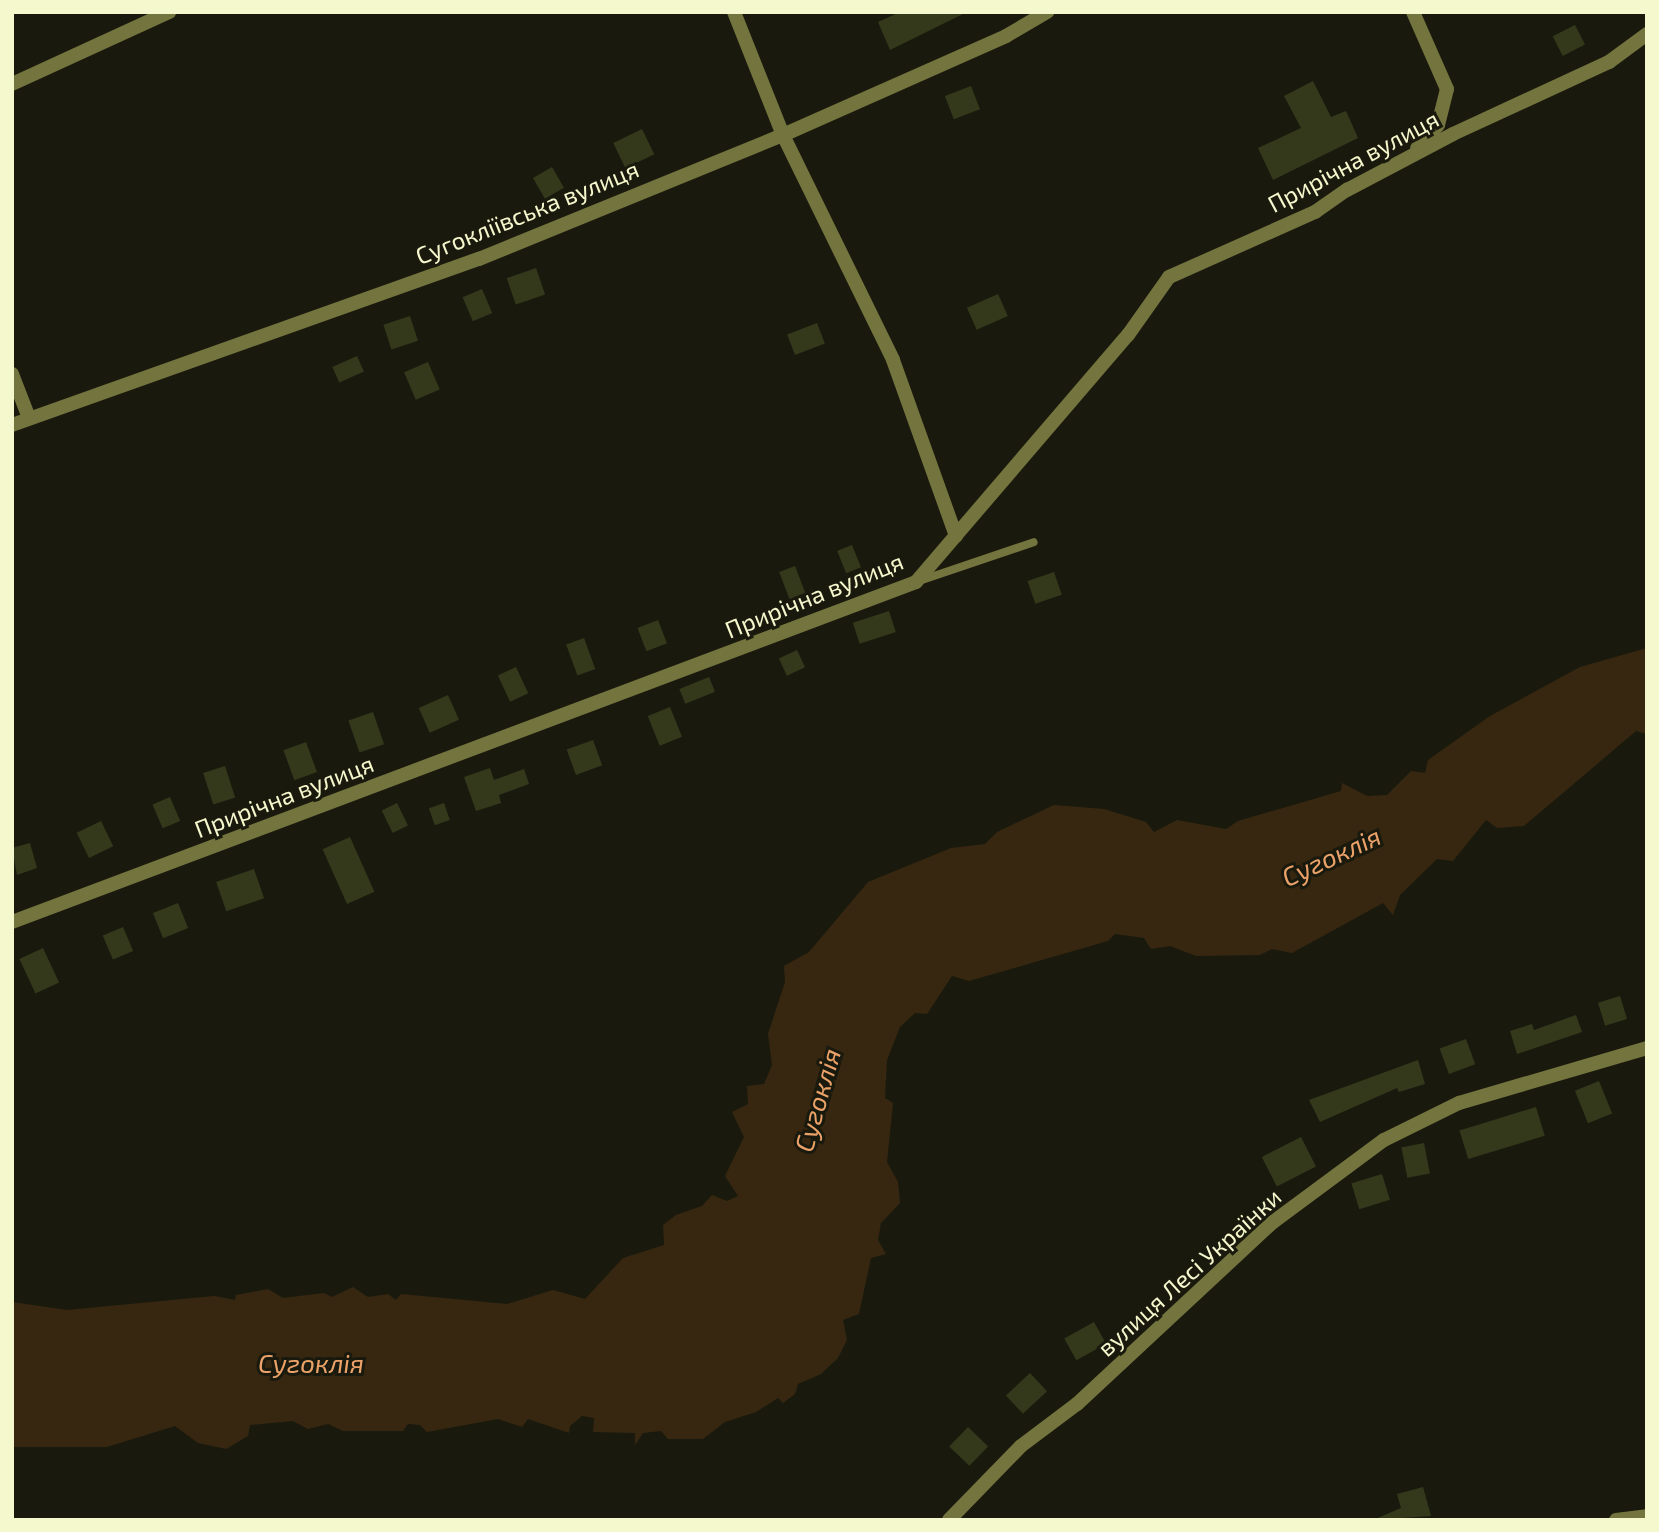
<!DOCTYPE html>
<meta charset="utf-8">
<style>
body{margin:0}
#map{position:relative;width:1659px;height:1532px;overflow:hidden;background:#191a0d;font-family:"Exo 2",sans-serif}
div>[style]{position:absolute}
.water>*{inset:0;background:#372710}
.building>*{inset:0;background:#34391c;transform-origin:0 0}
.service>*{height:8px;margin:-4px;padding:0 4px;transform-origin:4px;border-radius:4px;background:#73743e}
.minor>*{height:14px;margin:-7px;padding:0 7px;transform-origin:7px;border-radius:7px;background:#73743e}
.tertiary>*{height:14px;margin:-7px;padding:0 7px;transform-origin:7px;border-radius:7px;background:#73743e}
span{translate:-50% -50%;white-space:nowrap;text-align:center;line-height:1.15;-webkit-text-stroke:6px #191a0d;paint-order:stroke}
.street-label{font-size:24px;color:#f5f8cd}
.water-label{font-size:26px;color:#eba269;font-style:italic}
.frame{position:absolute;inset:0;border:14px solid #f5f8cd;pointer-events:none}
</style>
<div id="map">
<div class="water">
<i style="clip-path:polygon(1647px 648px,1647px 734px,1636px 731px,1524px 826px,1497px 828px,1486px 820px,1453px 861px,1437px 859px,1400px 895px,1393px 915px,1383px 903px,1292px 953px,1272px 949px,1260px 955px,1196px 956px,1170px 946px,1151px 949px,1144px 938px,1115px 934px,1108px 941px,969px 981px,952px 976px,927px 1014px,915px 1013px,900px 1027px,887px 1060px,885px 1098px,893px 1103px,887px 1162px,898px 1182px,900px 1203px,881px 1223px,878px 1240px,886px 1254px,871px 1258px,859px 1314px,843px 1320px,847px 1340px,838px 1358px,821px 1374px,798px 1384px,795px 1394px,783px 1403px,778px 1398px,756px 1412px,725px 1422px,703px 1439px,668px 1439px,661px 1431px,643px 1433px,635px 1445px,635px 1433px,593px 1432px,594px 1418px,582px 1416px,570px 1426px,569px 1433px,528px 1419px,522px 1427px,498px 1419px,427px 1432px,420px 1425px,408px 1424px,403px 1431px,343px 1431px,328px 1424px,308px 1429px,293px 1421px,250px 1425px,248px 1436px,226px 1449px,198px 1443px,175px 1426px,107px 1447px,12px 1447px,12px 1302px,67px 1310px,214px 1296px,235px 1300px,236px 1295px,268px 1289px,283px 1298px,324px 1293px,332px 1297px,353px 1287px,368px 1297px,388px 1294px,396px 1300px,401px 1294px,507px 1304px,553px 1290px,585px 1299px,623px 1258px,664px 1245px,663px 1225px,676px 1215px,702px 1206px,712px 1195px,727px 1201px,738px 1196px,725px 1176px,744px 1137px,732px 1112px,748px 1104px,747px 1086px,764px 1084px,772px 1065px,768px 1034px,785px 982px,784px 966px,809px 952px,868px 882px,951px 848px,985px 844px,997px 832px,1054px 805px,1104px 809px,1146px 822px,1154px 832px,1177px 820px,1226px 829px,1238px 821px,1341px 791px,1342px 783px,1367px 796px,1387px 795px,1411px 771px,1425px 773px,1428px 760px,1490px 716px,1580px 667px)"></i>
</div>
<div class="building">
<i style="clip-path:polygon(900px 12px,967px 12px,890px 50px,878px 22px)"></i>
<i style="left:1575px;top:25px;width:22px;height:25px;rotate:63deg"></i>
<i style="clip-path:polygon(1313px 81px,1331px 117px,1346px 111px,1358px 138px,1273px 180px,1258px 148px,1301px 128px,1284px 96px)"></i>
<i style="left:971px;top:86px;width:25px;height:28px;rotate:69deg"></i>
<i style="left:642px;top:129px;width:28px;height:32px;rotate:64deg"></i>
<i style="left:552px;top:167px;width:24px;height:22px;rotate:60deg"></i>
<i style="left:536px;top:268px;width:28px;height:31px;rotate:71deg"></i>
<i style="left:482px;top:289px;width:26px;height:21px;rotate:67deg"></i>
<i style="left:998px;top:294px;width:24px;height:34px;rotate:66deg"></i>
<i style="left:410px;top:316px;width:26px;height:28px;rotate:72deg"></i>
<i style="left:817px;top:323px;width:22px;height:32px;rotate:69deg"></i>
<i style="left:357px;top:356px;width:17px;height:27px;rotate:66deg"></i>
<i style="left:428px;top:362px;width:30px;height:26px;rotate:67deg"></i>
<i style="left:852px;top:545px;width:24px;height:16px;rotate:68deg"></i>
<i style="left:795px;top:566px;width:31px;height:17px;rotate:69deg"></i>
<i style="left:1054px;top:572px;width:24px;height:28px;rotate:71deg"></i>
<i style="left:889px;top:611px;width:22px;height:38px;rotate:72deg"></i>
<i style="left:658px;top:620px;width:25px;height:22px;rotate:69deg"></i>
<i style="left:584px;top:638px;width:33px;height:19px;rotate:70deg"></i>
<i style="left:797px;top:650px;width:19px;height:20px;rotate:65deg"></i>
<i style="left:516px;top:667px;width:29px;height:20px;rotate:65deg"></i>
<i style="left:709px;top:677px;width:16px;height:32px;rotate:68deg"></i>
<i style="left:448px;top:695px;width:27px;height:32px;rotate:66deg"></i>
<i style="left:670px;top:707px;width:32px;height:24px;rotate:68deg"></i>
<i style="left:373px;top:712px;width:34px;height:26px;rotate:71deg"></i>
<i style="left:593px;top:740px;width:27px;height:28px;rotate:70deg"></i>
<i style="left:306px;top:742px;width:32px;height:24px;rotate:70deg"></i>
<i style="left:225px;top:766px;width:33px;height:23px;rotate:72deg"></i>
<i style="clip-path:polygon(490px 768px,494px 780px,524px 769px,529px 784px,499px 795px,501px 803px,476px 811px,464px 777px)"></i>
<i style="left:170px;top:797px;width:26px;height:19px;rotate:67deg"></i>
<i style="left:397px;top:803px;width:25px;height:17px;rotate:64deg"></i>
<i style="left:444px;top:803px;width:18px;height:16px;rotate:71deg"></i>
<i style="left:101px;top:821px;width:28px;height:27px;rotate:64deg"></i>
<i style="left:350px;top:837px;width:60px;height:30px;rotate:66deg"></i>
<i style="clip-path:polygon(30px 843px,37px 868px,17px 875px,12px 848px)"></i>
<i style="left:254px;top:869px;width:31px;height:40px;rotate:71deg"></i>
<i style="left:178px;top:903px;width:27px;height:27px;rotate:68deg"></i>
<i style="left:123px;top:927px;width:26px;height:22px;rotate:67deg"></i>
<i style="left:43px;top:948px;width:38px;height:26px;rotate:65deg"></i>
<i style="left:1620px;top:996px;width:24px;height:23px;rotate:73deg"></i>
<i style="clip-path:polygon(1576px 1015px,1582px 1032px,1517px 1054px,1510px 1031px,1532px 1024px,1534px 1030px)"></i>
<i style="left:1466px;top:1039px;width:27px;height:28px;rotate:70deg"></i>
<i style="clip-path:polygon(1418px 1060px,1425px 1084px,1399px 1092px,1397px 1088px,1320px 1122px,1309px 1100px)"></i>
<i style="left:1599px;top:1081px;width:35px;height:26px;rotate:68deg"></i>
<i style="left:1536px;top:1107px;width:30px;height:80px;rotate:73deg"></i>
<i style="left:1301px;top:1137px;width:33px;height:44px;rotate:63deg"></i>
<i style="left:1424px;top:1143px;width:31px;height:23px;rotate:79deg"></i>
<i style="left:1382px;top:1174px;width:27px;height:32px;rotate:73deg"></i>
<i style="left:1094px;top:1322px;width:25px;height:34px;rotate:61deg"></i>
<i style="left:1030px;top:1373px;width:25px;height:33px;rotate:47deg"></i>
<i style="left:968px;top:1427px;width:28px;height:27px;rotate:44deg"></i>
<i style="clip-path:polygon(1423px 1487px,1431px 1516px,1373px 1520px,1401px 1508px,1397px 1494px)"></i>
</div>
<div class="service">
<i style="left:919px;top:581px;width:121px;rotate:-18.7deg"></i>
</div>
<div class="minor">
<i style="left:734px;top:12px;width:132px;rotate:68.3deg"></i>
<i style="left:783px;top:135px;width:250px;rotate:63.9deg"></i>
<i style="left:893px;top:360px;width:187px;rotate:70.3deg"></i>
<i style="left:1413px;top:12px;width:84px;rotate:66.2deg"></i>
<i style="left:1447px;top:89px;width:37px;rotate:104deg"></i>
<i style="left:1438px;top:125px;width:31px;rotate:132deg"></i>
<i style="left:12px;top:84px;width:173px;rotate:-24.6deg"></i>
<i style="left:12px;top:374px;width:47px;rotate:68.9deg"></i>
<i style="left:12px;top:425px;width:496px;rotate:-19.6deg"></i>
<i style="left:479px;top:259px;width:328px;rotate:-22.2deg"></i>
<i style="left:783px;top:135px;width:244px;rotate:-23.9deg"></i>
<i style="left:1006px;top:36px;width:48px;rotate:-30.3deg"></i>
<i style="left:12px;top:922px;width:966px;rotate:-20.61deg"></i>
<i style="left:916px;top:582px;width:326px;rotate:-49.4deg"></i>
<i style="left:1128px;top:335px;width:71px;rotate:-54.7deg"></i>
<i style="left:1169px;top:277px;width:160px;rotate:-24deg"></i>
<i style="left:1315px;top:212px;width:39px;rotate:-35deg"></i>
<i style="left:1347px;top:190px;width:120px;rotate:-27.8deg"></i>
<i style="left:1453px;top:134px;width:172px;rotate:-24.8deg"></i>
<i style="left:1609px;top:62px;width:47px;rotate:-36.4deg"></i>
<i style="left:949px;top:1520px;width:103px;rotate:-45.8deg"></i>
<i style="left:1021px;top:1446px;width:70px;rotate:-36.9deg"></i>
<i style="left:1077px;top:1404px;width:267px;rotate:-42.9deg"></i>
<i style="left:1273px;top:1222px;width:138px;rotate:-36.5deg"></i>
<i style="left:1384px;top:1140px;width:84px;rotate:-26.3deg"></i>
<i style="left:1459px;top:1103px;width:196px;rotate:-16.3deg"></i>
</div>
<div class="tertiary">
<i style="left:1616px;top:1520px;width:31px;rotate:-7deg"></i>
</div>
<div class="street-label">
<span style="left:1353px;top:161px;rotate:-28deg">Прирічна вулиця</span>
<span style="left:527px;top:212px;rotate:-22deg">Сугокліївська вулиця</span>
<span style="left:814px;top:595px;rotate:-22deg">Прирічна вулиця</span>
<span style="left:284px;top:796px;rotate:-21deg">Прирічна вулиця</span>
<span style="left:1189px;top:1272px;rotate:-42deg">вулиця Лесі Українки</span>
</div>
<div class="water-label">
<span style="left:1331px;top:856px;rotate:-25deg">Сугоклія</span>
<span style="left:817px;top:1100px;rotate:-74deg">Сугоклія</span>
<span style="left:311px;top:1363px">Сугоклія</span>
</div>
<div class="frame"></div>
</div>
